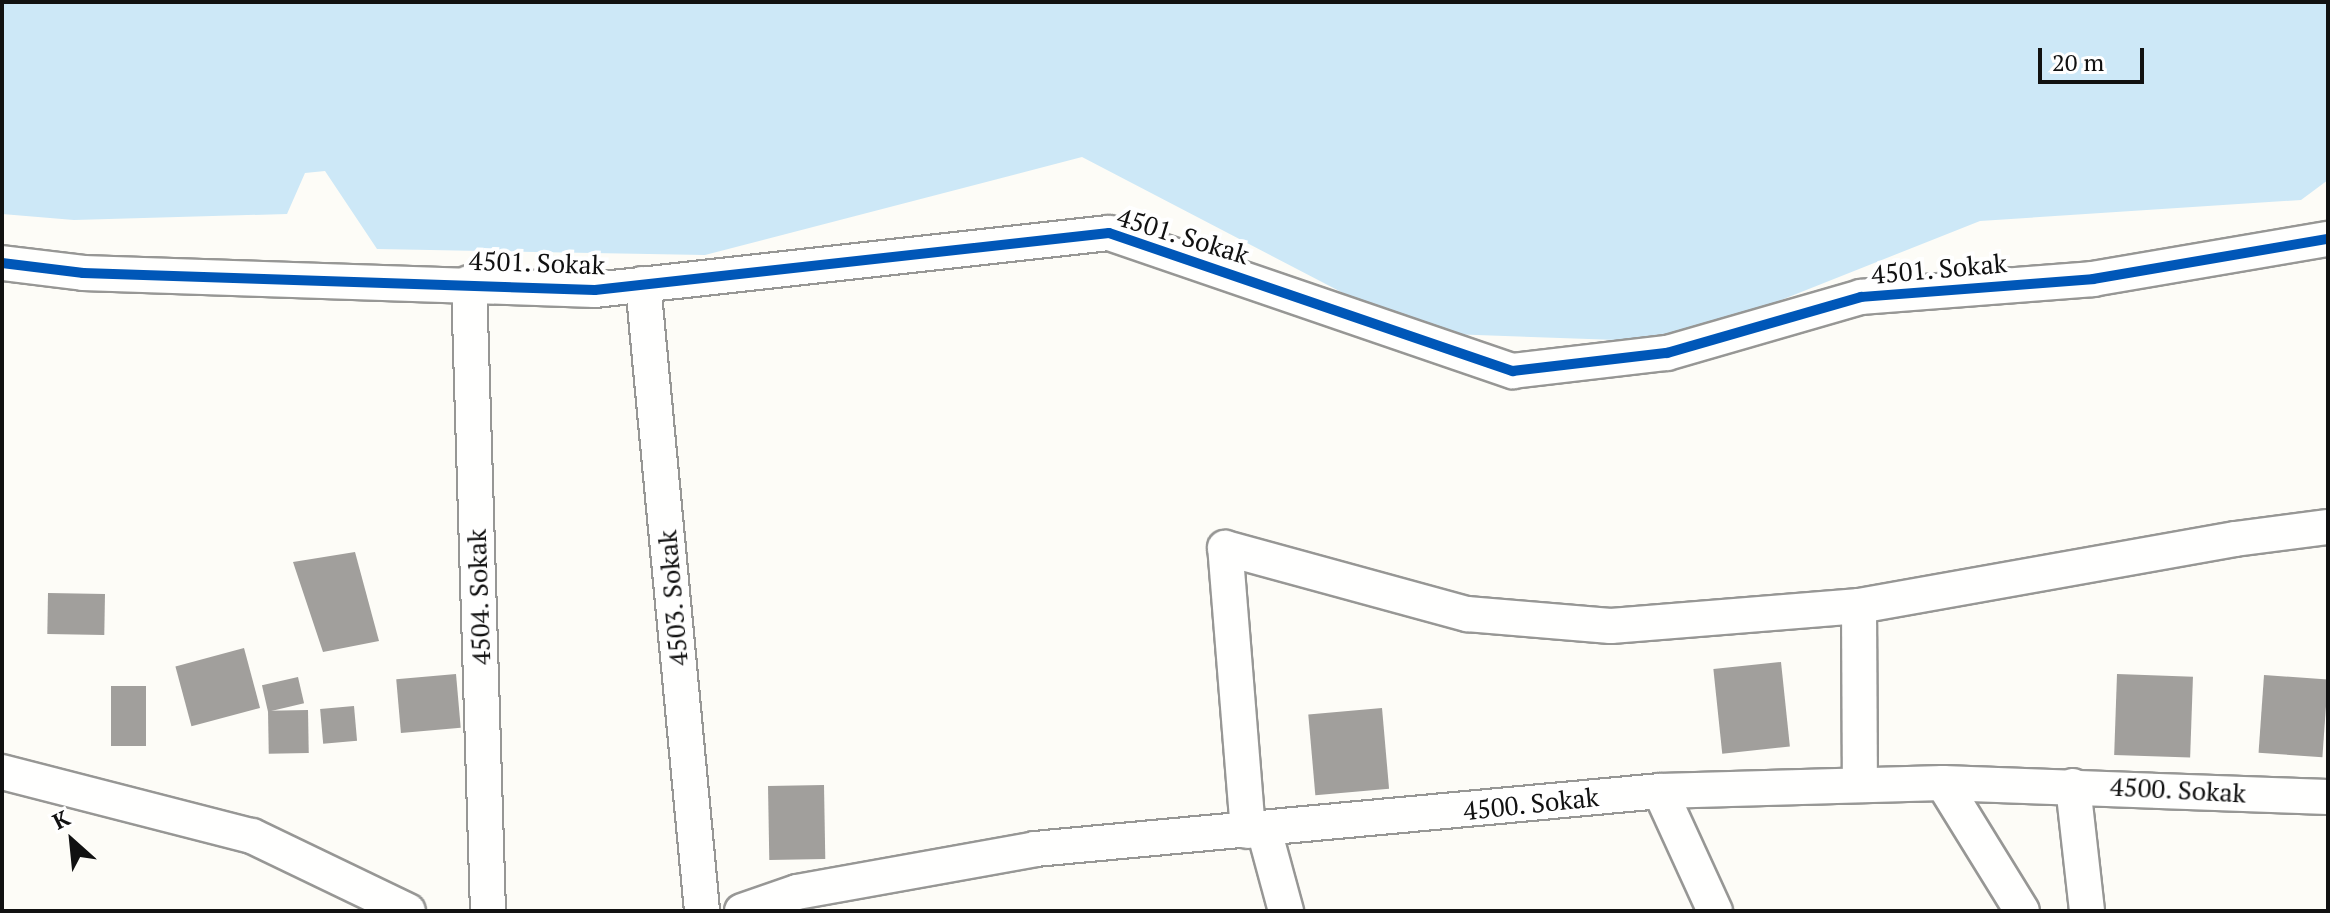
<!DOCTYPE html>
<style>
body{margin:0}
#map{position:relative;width:2330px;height:913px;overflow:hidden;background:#fdfcf7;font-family:"PT Serif",serif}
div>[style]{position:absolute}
.water>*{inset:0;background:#cde8f7}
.building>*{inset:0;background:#a19f9c;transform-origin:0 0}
.roads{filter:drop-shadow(2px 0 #979795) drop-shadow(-2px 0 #979795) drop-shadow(0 2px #979795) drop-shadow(0 -2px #979795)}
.minor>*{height:34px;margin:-17px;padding:0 17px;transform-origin:17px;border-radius:17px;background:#fffffe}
.cycleway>*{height:10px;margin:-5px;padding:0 5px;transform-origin:5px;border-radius:5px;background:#0057b8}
span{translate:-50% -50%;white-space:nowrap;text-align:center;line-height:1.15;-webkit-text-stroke:8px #fff;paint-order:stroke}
.street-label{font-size:26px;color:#111}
.frame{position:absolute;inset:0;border:4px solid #111;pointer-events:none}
.north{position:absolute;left:32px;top:801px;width:80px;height:80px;-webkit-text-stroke:6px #fff;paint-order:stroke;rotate:333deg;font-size:22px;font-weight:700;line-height:32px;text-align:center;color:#111}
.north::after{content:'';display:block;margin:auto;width:28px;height:36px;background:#111;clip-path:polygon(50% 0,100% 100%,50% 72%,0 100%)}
.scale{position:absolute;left:2038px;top:48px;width:106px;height:36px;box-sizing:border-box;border:4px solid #111;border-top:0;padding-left:10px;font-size:24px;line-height:28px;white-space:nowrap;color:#111;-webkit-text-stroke:6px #fff;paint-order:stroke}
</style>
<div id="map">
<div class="water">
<i style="clip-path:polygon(2px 2px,2328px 2px,2328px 180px,2301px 200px,1980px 221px,1675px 342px,1420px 333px,1082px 157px,705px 255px,377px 249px,325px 171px,305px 173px,287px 214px,74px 220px,2px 214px)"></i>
</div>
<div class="building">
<i style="clip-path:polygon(355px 552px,379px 641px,323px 652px,293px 562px)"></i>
<i style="left:48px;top:593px;width:57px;height:41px;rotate:1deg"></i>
<i style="left:244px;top:648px;width:62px;height:71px;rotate:75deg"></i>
<i style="left:1781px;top:662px;width:85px;height:68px;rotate:84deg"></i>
<i style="left:456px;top:674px;width:54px;height:60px;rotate:85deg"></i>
<i style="left:2117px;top:674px;width:76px;height:81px;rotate:2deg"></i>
<i style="left:2264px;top:675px;width:64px;height:78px;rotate:4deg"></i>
<i style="left:298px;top:677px;width:27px;height:37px;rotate:77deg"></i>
<i style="left:111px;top:686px;width:35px;height:60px"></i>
<i style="left:354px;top:706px;width:35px;height:34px;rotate:85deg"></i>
<i style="left:1382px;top:708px;width:81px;height:74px;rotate:85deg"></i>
<i style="left:308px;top:710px;width:43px;height:40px;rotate:89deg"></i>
<i style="left:824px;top:785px;width:74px;height:56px;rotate:89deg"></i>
</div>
<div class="roads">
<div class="minor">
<i style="left:2px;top:263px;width:82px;rotate:7deg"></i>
<i style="left:83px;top:273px;width:512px;rotate:1.9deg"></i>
<i style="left:595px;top:290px;width:517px;rotate:-6.33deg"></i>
<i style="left:1109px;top:233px;width:427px;rotate:18.9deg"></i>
<i style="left:1513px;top:371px;width:155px;rotate:-6.7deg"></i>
<i style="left:1667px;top:353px;width:202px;rotate:-16.1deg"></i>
<i style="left:1861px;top:297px;width:233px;rotate:-4.4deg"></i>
<i style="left:2093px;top:279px;width:238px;rotate:-9.7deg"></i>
<i style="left:469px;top:283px;width:628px;rotate:88.27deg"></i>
<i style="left:643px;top:284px;width:630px;rotate:84.62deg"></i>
<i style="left:1859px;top:606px;width:179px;rotate:89.7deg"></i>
<i style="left:2px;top:772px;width:258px;rotate:14.4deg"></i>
<i style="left:252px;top:836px;width:173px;rotate:25.7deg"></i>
<i style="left:1943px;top:783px;width:150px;rotate:58.3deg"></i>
<i style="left:2073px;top:786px;width:126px;rotate:83.6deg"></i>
<i style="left:1660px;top:791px;width:132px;rotate:65.4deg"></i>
<i style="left:1264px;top:830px;width:84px;rotate:74.8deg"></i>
<i style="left:1248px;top:831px;width:284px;rotate:-94.6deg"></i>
<i style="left:1225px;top:548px;width:251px;rotate:15.3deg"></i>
<i style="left:1467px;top:614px;width:144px;rotate:4.8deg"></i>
<i style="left:1611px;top:626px;width:249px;rotate:-4.6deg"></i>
<i style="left:1859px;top:606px;width:382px;rotate:-10.1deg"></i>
<i style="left:2235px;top:539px;width:94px;rotate:-7.4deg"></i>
<i style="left:742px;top:911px;width:58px;rotate:-19.1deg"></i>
<i style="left:797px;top:892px;width:242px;rotate:-10.2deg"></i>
<i style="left:1035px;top:849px;width:628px;rotate:-5.3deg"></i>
<i style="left:1660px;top:791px;width:283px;rotate:-1.6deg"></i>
<i style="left:1943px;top:783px;width:385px;rotate:2.1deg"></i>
</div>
</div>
<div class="cycleway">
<i style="left:2px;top:263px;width:82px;rotate:7deg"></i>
<i style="left:83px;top:273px;width:512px;rotate:1.9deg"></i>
<i style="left:595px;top:290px;width:517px;rotate:-6.33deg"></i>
<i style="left:1109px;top:233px;width:427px;rotate:18.9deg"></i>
<i style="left:1513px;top:371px;width:155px;rotate:-6.7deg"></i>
<i style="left:1667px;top:353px;width:202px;rotate:-16.1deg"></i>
<i style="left:1861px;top:297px;width:233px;rotate:-4.4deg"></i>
<i style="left:2093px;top:279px;width:238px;rotate:-9.7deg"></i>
</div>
<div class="street-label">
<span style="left:1183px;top:236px;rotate:17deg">4501. Sokak</span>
<span style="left:537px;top:263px;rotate:2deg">4501. Sokak</span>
<span style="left:1939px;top:269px;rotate:-5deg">4501. Sokak</span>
<span style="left:479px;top:597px;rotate:-92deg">4504. Sokak</span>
<span style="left:673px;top:598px;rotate:-95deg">4503. Sokak</span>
<span style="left:2178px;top:790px;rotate:3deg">4500. Sokak</span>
<span style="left:1531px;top:804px;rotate:-6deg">4500. Sokak</span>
</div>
<div class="frame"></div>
<div class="north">K</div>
<div class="scale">20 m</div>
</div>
